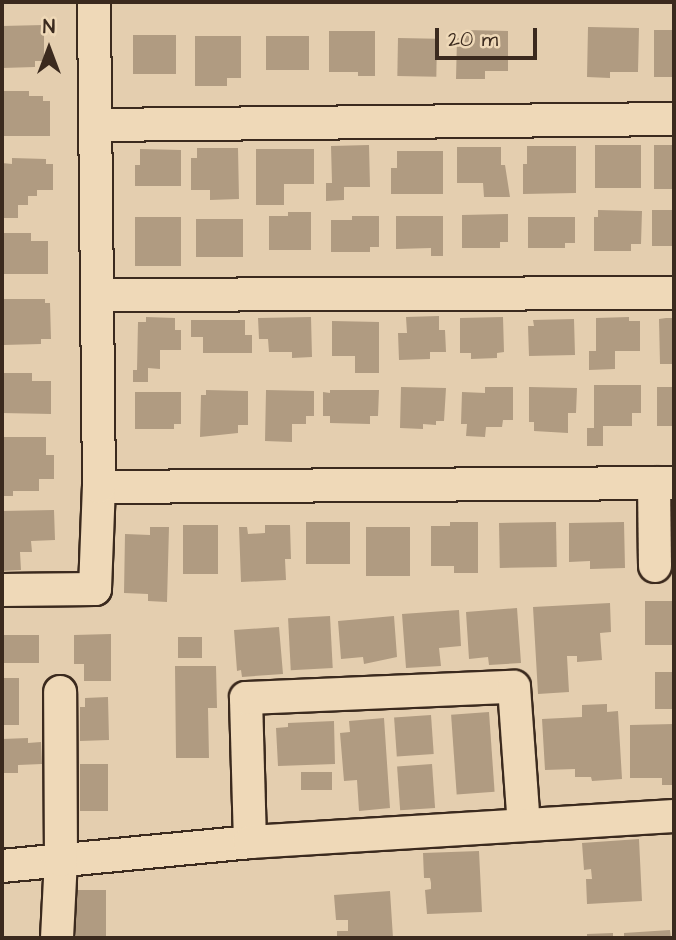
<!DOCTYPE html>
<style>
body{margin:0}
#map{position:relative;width:676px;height:940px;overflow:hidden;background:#e4ceaf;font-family:"Architects Daughter",sans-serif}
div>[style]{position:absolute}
.building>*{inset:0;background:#b09b81;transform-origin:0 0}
.roads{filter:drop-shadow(2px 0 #3b2a1e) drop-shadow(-2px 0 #3b2a1e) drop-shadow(0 2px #3b2a1e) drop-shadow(0 -2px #3b2a1e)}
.street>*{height:32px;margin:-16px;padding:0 16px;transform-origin:16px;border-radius:16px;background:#efd9b8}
span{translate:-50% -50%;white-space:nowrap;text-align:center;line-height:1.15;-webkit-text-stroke:7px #efd9b8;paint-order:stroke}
.frame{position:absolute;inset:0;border:4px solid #3b2a1e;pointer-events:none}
.north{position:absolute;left:14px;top:14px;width:70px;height:70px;-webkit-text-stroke:5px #efd9b8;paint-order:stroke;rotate:0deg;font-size:19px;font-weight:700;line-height:28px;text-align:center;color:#3b2a1e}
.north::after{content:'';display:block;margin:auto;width:24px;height:32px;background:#3b2a1e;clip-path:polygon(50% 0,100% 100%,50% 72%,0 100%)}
.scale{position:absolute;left:435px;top:28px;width:102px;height:32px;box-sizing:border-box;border:4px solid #3b2a1e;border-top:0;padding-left:9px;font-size:21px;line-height:24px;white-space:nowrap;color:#3b2a1e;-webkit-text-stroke:5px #efd9b8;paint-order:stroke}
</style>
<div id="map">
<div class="building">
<i style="clip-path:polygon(44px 25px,44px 61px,35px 61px,35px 67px,2px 68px,2px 26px)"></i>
<i style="clip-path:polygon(588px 27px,639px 28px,638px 72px,610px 72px,610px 78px,587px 77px)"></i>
<i style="clip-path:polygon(466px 30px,508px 31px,508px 71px,485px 71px,485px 79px,456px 79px,457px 38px,466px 38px)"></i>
<i style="left:654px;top:30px;width:20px;height:47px"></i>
<i style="clip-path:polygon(329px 31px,375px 31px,375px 76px,358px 76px,358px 72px,329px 72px)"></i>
<i style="left:133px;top:35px;width:43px;height:39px"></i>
<i style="clip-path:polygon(195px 36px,241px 36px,241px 78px,227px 78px,227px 86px,195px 86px)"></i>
<i style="left:266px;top:36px;width:43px;height:34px"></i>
<i style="left:398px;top:38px;width:39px;height:38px;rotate:1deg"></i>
<i style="clip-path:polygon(2px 91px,29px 91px,29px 96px,43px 96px,43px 101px,50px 101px,50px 136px,2px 136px)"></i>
<i style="clip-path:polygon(369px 145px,370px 187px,344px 187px,344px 200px,326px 201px,326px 183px,332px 183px,331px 146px)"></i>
<i style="left:595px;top:145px;width:46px;height:43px"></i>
<i style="left:674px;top:145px;width:44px;height:20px;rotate:90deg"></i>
<i style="clip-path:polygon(527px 146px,576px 146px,576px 193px,523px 194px,523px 164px,527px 164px)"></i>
<i style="clip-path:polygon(457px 147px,501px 147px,501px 165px,505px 165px,510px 197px,484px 197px,483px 183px,457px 183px)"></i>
<i style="clip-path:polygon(197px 148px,238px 148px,239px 199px,210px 200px,210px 190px,191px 190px,191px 158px,197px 158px)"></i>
<i style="clip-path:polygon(140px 149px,181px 150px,181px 186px,135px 186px,135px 165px,140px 165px)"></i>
<i style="clip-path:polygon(256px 149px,314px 149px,314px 184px,284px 184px,284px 205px,256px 205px)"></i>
<i style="clip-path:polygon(397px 151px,443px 151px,443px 194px,391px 194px,391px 168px,397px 168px)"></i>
<i style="clip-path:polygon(12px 158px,46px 159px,46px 164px,53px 164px,53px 190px,37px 190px,37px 196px,28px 196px,28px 205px,18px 205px,18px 218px,2px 218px,2px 163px,12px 164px)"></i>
<i style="clip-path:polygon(598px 210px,642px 211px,641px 244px,631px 244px,631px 251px,594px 251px,594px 217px,598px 217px)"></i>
<i style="left:674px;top:210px;width:36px;height:22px;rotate:90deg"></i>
<i style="clip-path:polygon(288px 212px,311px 212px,311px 250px,269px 250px,269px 216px,288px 216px)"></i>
<i style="clip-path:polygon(508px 214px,508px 242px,500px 242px,500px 248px,462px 248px,462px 215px)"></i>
<i style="clip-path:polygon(352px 216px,379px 216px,379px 247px,370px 247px,370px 252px,331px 252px,331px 220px,352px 220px)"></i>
<i style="clip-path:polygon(396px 216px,443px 216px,443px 256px,431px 256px,431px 248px,396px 249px)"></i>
<i style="left:135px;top:217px;width:46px;height:49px"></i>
<i style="clip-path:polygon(528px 217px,575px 217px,575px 243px,565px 243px,565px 248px,528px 248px)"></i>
<i style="left:196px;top:219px;width:47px;height:38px"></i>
<i style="clip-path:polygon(2px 233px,31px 233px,31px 241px,48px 241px,48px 274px,2px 274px)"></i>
<i style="clip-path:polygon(2px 299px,45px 299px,45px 303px,50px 303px,51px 339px,41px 339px,41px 344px,3px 345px)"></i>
<i style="clip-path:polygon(439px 316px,439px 330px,445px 330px,446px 352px,430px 352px,430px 359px,399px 360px,398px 333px,407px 333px,406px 317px)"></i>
<i style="clip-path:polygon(146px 317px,175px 318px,175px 330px,181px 330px,181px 350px,160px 350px,160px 369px,148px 368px,148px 382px,133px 382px,133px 370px,137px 370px,138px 322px,146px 322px)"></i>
<i style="clip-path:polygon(311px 317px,312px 357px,292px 358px,292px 352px,269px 352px,268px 339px,259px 339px,258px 318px)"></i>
<i style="clip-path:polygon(503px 317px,504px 352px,497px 353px,497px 358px,471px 359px,471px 353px,460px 353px,460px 318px)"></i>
<i style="clip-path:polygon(629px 317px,629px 321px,640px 321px,640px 351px,615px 351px,615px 369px,589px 370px,589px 351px,596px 351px,596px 318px)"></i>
<i style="clip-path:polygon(666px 318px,674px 318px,674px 364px,660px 364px,659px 319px)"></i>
<i style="clip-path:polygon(574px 319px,575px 355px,529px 356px,528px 326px,534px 326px,533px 320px)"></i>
<i style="clip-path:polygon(191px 320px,245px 320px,245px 335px,252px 335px,252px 353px,203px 353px,203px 337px,191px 337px)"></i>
<i style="clip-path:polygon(332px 321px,379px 322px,379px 373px,355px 373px,355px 356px,332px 356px)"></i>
<i style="clip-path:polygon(2px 373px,32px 373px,32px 381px,51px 381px,51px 414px,2px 413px)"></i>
<i style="clip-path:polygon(594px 385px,641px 385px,641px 413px,632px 413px,632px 426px,603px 426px,603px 446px,587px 446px,587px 428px,594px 428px)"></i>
<i style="clip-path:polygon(401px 387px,446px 388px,444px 421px,436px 421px,436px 425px,423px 424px,423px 429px,400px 428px)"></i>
<i style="clip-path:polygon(485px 387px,513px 387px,513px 420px,503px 420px,502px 427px,486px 427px,485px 437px,466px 436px,467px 424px,461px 424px,462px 392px,485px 393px)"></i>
<i style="clip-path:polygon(529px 387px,577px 388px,576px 413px,568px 413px,568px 433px,534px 431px,534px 422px,529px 422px)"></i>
<i style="left:657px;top:387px;width:17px;height:39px"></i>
<i style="clip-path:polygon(206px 390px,248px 391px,248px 425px,238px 425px,238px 433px,200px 437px,201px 395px,206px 395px)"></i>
<i style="clip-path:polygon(266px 390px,314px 391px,314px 416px,306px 416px,306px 424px,292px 424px,292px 442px,265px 441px)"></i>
<i style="clip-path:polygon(330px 390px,379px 390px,378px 416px,370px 416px,370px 424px,330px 423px,330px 416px,323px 416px,323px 392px,330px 393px)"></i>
<i style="clip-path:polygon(135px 392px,181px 392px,181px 424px,174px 424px,174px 429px,135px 429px)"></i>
<i style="clip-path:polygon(2px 437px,46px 437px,46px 455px,54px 455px,54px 479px,39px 479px,39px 491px,13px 491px,13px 496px,2px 496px)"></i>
<i style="clip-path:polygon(54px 510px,55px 540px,31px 541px,32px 552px,20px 552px,21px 570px,2px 571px,2px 511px)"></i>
<i style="left:306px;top:522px;width:44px;height:42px"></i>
<i style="clip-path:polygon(450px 522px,478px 522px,478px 573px,454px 573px,454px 566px,431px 566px,431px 526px,450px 526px)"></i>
<i style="left:556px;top:522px;width:45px;height:57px;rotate:89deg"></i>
<i style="clip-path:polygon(624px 522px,625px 568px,590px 569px,590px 561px,569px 562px,569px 523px)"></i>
<i style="left:183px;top:525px;width:35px;height:49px"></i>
<i style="clip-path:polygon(265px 525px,290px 525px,291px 559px,285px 559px,286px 580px,241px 582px,239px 527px,247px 527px,248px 534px,265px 533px)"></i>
<i style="clip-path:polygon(150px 527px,169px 527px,167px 602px,148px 601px,148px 594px,124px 593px,125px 534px,150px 535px)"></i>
<i style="left:366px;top:527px;width:44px;height:49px"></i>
<i style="left:674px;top:601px;width:44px;height:29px;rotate:90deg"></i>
<i style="clip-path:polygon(610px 603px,611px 632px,600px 633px,602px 660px,577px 662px,577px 656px,567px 656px,569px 692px,538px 694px,533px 607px)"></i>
<i style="clip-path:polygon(517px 608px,521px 663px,489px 665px,488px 657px,469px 659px,466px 612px)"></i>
<i style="clip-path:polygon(459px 610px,461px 646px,439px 648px,441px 666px,406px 668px,402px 614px)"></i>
<i style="left:330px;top:616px;width:52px;height:42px;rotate:87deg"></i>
<i style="clip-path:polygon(394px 616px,397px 657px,364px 664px,363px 657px,341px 659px,338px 621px)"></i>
<i style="clip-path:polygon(279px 627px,283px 674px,242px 677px,241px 670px,237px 671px,234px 630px)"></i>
<i style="clip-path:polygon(111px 634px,111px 681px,84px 681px,84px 664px,74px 664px,74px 635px)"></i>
<i style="left:2px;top:635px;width:37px;height:28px"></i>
<i style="left:178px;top:637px;width:24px;height:21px"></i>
<i style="clip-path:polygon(175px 666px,216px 666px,217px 708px,208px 708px,209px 758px,176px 758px)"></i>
<i style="left:674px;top:672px;width:37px;height:19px;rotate:90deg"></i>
<i style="left:2px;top:678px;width:17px;height:47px"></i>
<i style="clip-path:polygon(108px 697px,109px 740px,80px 741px,80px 707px,85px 707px,85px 698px)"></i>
<i style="clip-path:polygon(607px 704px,607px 712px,618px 711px,622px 779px,592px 781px,591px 777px,575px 777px,575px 769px,545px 770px,542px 719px,582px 717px,582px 705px)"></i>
<i style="left:489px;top:712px;width:80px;height:38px;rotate:86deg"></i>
<i style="left:431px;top:715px;width:39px;height:37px;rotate:86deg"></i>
<i style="clip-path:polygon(384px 718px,390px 808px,359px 811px,357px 780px,344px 781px,340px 733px,350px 732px,349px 721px)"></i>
<i style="clip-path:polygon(334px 721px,335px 764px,278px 766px,276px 728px,288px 727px,288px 723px)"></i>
<i style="clip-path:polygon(674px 724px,674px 785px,662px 785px,662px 778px,630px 778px,630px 725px)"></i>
<i style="clip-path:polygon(28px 738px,28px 743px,41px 742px,42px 764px,18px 765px,18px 773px,2px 773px,2px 739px)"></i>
<i style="left:80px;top:764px;width:28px;height:47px"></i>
<i style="left:432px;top:764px;width:44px;height:35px;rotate:86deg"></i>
<i style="left:332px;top:772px;width:18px;height:31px;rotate:90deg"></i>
<i style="clip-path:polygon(639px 839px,642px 901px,587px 904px,586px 879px,592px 879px,591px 869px,584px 870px,582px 843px)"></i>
<i style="clip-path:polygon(479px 851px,482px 912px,427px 914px,425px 890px,431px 889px,431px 883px,430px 878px,424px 878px,423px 853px)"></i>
<i style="left:76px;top:890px;width:30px;height:48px"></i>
<i style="clip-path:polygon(390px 891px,393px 938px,337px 938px,337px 931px,348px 931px,348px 920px,336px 920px,334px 895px)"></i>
<i style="clip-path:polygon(670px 930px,671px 938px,624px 938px,624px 933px)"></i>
<i style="clip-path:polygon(613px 933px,613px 938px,587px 938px,587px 934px)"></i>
</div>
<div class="roads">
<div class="street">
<i style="left:96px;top:125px;width:578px;rotate:-0.59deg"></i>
<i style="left:97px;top:295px;width:577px;rotate:-0.2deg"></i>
<i style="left:654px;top:483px;width:83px;rotate:89.3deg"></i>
<i style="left:99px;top:487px;width:575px;rotate:-0.4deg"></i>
<i style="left:2px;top:590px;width:93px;rotate:-0.6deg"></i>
<i style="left:95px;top:589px;width:102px;rotate:-87.8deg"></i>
<i style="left:99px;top:487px;width:485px;rotate:-90.6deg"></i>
<i style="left:250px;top:842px;width:144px;rotate:-91.6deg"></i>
<i style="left:246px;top:698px;width:268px;rotate:-2.4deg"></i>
<i style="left:514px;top:687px;width:138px;rotate:85.9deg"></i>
<i style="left:2px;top:866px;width:249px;rotate:-5.5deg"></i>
<i style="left:250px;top:842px;width:425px;rotate:-3.5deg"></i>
<i style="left:57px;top:938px;width:78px;rotate:-87.1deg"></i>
<i style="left:61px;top:860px;width:168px;rotate:-90.3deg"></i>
</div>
</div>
<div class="frame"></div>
<div class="north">N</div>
<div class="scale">20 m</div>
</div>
